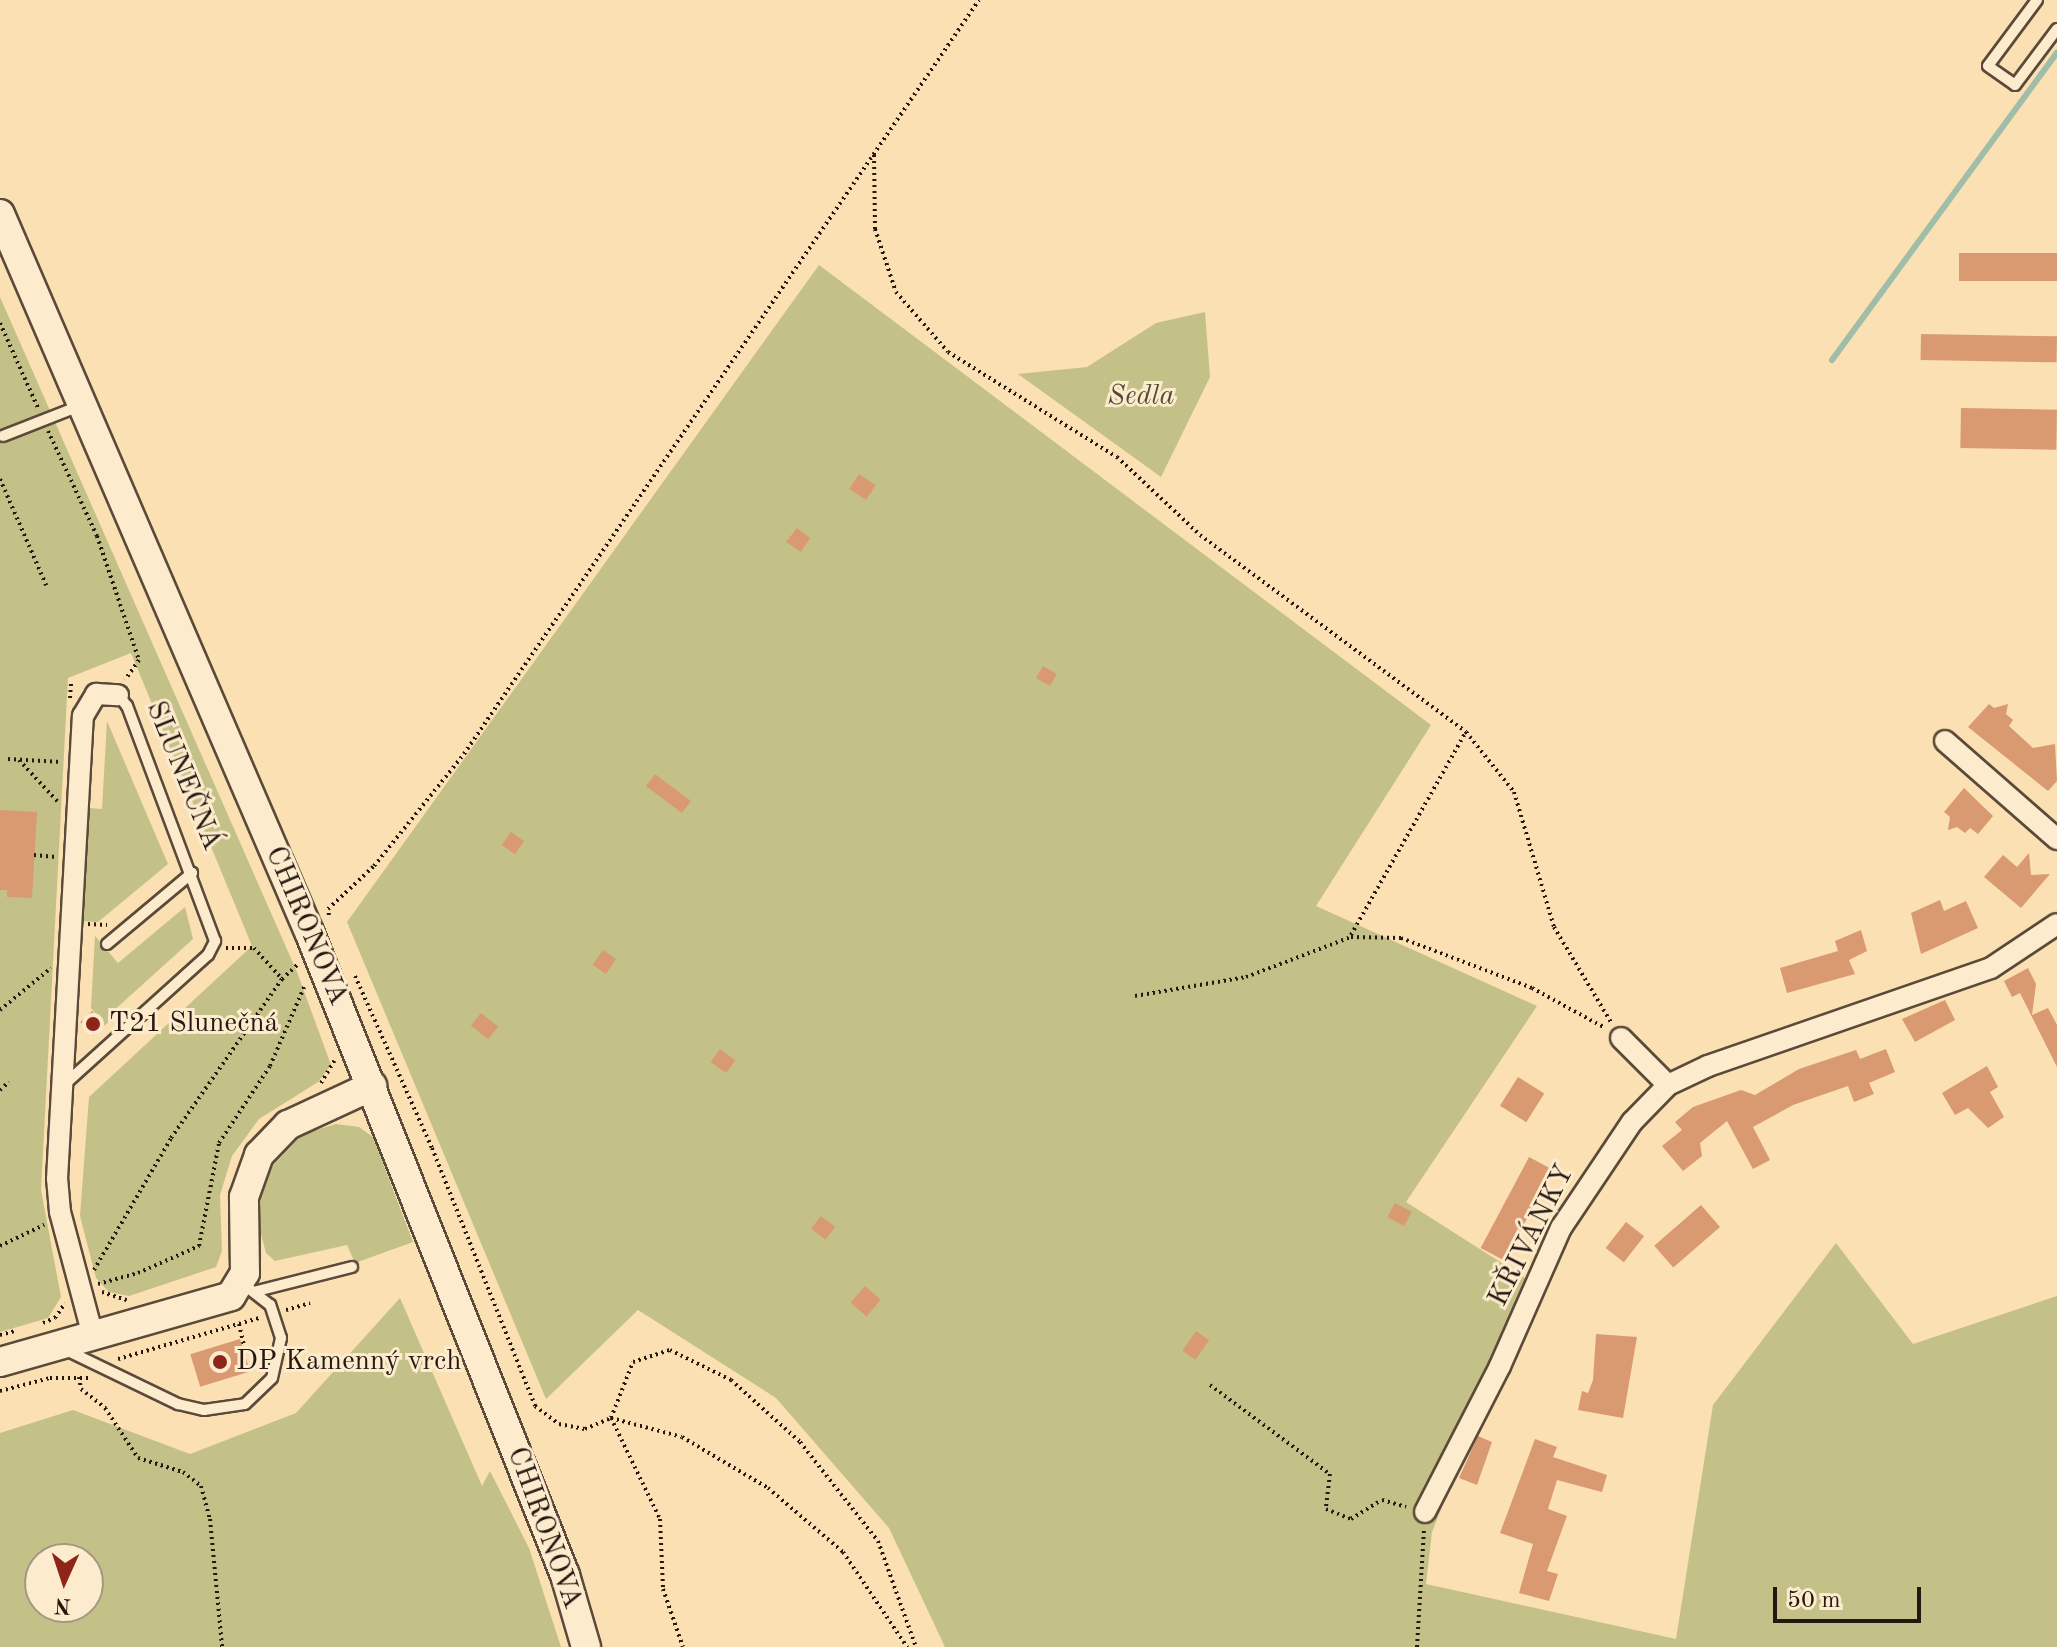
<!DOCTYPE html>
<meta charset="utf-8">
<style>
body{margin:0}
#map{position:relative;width:2057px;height:1647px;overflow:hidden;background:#fae0b2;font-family:"Old Standard TT",serif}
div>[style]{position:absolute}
.green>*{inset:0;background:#c4c188}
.stream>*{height:6px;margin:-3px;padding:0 3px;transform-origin:3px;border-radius:3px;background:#9fbda8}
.building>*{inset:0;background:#d99971;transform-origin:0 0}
.path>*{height:4px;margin-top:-2px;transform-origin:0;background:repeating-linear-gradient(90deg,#261811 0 2px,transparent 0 6px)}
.roads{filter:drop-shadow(2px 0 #5b4a39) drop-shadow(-2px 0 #5b4a39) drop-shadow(0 2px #5b4a39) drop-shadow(0 -2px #5b4a39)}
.lane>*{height:10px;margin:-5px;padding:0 5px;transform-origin:5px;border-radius:5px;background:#fcebcd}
.street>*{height:20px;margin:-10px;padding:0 10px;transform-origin:10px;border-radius:10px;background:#fcebcd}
.secondary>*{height:28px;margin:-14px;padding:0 14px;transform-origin:14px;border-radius:14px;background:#fcebcd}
.dots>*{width:22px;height:22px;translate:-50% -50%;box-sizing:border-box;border:4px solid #fcebcd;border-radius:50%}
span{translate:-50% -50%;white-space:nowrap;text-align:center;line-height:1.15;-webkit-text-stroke:6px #fcebcd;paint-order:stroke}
.park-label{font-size:28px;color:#554b35;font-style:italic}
.street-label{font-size:28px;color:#261811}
.poi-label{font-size:28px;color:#261811}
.left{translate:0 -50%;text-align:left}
.north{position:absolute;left:24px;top:1543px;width:80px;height:80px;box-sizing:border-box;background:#fcebcd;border:2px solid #a69782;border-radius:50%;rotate:183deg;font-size:22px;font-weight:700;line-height:32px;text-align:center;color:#261811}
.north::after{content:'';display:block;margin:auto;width:28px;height:36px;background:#8f2418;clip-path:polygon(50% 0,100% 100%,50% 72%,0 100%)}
.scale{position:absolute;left:1773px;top:1587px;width:148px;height:36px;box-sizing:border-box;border:4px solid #261811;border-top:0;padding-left:10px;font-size:24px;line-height:28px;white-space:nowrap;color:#261811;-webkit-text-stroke:6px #fcebcd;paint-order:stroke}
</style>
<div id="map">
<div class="green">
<i style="clip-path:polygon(819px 265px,1431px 725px,1316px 906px,1537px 1006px,1406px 1202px,1544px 1290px,1467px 1444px,1432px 1532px,1426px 1584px,1676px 1639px,1713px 1405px,1836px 1243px,1913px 1344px,2057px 1296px,2057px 1647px,945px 1647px,889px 1528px,776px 1398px,638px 1310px,546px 1399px,347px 922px)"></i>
<i style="clip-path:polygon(0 297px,297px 972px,331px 1065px,318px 1082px,259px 1119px,232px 1156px,220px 1195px,222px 1251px,216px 1267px,129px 1296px,109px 1292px,96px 1278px,80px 1216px,89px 1097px,252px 946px,131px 653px,68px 678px,41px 1190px,61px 1297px,48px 1318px,0 1332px)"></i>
<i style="clip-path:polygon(1205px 312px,1210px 377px,1161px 477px,1018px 374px,1087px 367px,1156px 323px)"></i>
<i style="clip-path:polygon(107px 721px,168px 864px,98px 922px,83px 921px,89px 808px,102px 809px)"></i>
<i style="clip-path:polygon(185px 907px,193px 939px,111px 1013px,114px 1017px,105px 1025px,91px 1008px,95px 936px,118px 963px)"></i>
<i style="clip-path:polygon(336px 1124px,359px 1127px,373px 1137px,413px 1242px,355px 1263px,347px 1245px,275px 1261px,266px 1253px,257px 1219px,265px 1174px,303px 1134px)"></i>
<i style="clip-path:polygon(evenodd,400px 1298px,482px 1486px,490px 1471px,529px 1548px,561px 1647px,0 1647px,0 1433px,73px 1410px,190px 1454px,296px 1413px,400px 1298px,40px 1559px,88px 1559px,88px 1607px,40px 1607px,40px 1559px)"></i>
</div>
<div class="stream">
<i style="left:1832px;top:360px;width:381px;rotate:-53.8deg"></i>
</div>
<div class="building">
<i style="left:1959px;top:253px;width:98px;height:28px"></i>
<i style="left:1921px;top:334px;width:136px;height:26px;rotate:1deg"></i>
<i style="left:1961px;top:408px;width:96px;height:40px;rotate:1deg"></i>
<i style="left:859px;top:474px;width:20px;height:18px;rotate:33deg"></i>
<i style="clip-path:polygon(797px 528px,810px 538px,801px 552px,786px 542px)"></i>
<i style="left:1043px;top:666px;width:16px;height:14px;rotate:30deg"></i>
<i style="clip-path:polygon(1989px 704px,1994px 708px,2008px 704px,2006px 714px,2013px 720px,2009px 726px,2033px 748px,2055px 744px,2057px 781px,2048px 791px,1968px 727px)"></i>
<i style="left:655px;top:774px;width:45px;height:15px;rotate:37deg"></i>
<i style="clip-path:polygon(1964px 788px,1993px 816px,1978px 834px,1970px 828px,1965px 833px,1957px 827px,1948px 830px,1950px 817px,1944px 812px)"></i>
<i style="clip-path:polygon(0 810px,37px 812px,32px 898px,7px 897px,7px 890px,0 890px)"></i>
<i style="left:511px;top:832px;width:16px;height:16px;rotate:35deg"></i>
<i style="clip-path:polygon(2029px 853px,2031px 875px,2050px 874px,2021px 908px,1984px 877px,2003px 855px,2017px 867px)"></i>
<i style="clip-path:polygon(1940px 900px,1944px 911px,1966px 901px,1978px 928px,1921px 954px,1911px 913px)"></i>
<i style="clip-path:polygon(1861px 930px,1867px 951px,1849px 960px,1855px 974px,1787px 993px,1780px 968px,1838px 951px,1835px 941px)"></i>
<i style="left:603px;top:950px;width:16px;height:18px;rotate:35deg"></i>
<i style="clip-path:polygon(2028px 968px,2036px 984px,2032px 1015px,2048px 1008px,2057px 1025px,2057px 1067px,2020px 993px,2012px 997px,2004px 981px)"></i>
<i style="clip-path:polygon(1945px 1000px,1955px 1020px,1915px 1042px,1902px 1019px)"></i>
<i style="left:92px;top:1011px;width:19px;height:16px;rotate:47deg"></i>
<i style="left:481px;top:1013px;width:22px;height:16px;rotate:39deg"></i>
<i style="left:720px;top:1049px;width:19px;height:16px;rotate:36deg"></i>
<i style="clip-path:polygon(1886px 1049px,1895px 1072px,1869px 1083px,1874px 1094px,1854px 1102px,1848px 1086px,1793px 1105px,1753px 1127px,1770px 1160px,1753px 1169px,1727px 1121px,1700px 1143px,1702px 1156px,1683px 1171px,1662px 1146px,1682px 1130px,1675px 1122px,1693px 1107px,1741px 1090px,1755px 1095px,1799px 1069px,1856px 1050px,1860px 1059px)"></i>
<i style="clip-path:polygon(1987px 1066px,1998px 1087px,1990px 1092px,2004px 1117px,1988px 1128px,1968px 1108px,1955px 1115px,1942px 1093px)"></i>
<i style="left:1518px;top:1077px;width:31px;height:34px;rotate:32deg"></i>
<i style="left:1529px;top:1157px;width:27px;height:103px;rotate:28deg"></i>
<i style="left:1395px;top:1203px;width:19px;height:16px;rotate:28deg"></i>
<i style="left:1701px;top:1205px;width:29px;height:62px;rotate:49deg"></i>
<i style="left:821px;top:1216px;width:18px;height:16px;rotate:38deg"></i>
<i style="left:1626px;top:1222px;width:23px;height:33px;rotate:38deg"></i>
<i style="left:865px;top:1286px;width:21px;height:22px;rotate:41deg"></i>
<i style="left:1196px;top:1331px;width:16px;height:24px;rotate:35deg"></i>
<i style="clip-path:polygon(1596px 1334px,1637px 1337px,1623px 1418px,1578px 1410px,1582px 1391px,1588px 1393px,1593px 1380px)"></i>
<i style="left:240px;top:1339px;width:34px;height:52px;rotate:73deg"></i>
<i style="clip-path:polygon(1478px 1436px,1492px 1442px,1477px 1485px,1459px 1478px)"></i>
<i style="clip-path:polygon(1535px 1439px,1557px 1447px,1553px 1457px,1607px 1475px,1602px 1492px,1557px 1480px,1548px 1509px,1567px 1516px,1547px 1571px,1558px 1574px,1549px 1601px,1519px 1593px,1533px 1544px,1500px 1533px)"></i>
</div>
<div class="path">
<i style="left:874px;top:155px;width:74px;rotate:89.2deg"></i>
<i style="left:875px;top:229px;width:66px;rotate:71.6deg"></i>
<i style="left:896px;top:292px;width:79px;rotate:49.1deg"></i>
<i style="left:948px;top:352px;width:199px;rotate:31.9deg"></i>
<i style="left:1117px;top:457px;width:114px;rotate:43.2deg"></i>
<i style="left:1200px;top:535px;width:331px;rotate:36.5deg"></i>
<i style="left:1466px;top:732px;width:77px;rotate:51.3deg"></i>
<i style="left:1514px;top:792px;width:141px;rotate:73.5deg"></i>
<i style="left:1554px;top:927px;width:113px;rotate:59.1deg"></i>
<i style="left:0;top:323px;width:93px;rotate:65.9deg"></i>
<i style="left:48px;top:431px;width:116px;rotate:65deg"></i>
<i style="left:97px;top:536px;width:131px;rotate:71.3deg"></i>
<i style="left:139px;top:660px;width:24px;rotate:125deg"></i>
<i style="left:0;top:479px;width:116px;rotate:66.5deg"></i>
<i style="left:70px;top:698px;width:15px;rotate:-86deg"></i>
<i style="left:8px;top:759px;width:53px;rotate:3.2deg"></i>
<i style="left:19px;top:760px;width:57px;rotate:47.1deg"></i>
<i style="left:34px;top:855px;width:22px;rotate:5deg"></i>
<i style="left:329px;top:915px;width:6px;rotate:-99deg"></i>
<i style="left:328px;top:909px;width:63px;rotate:-43.1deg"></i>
<i style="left:374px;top:866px;width:144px;rotate:-51.2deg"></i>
<i style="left:464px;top:754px;width:913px;rotate:-55.67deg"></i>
<i style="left:88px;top:924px;width:19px;rotate:3deg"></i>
<i style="left:1351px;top:935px;width:233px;rotate:-60.5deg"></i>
<i style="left:226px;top:948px;width:28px"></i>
<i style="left:254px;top:948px;width:42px;rotate:47.9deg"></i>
<i style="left:355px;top:976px;width:188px;rotate:65.9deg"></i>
<i style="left:432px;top:1148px;width:278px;rotate:68.2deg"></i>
<i style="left:535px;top:1406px;width:30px;rotate:37deg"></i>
<i style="left:559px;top:1424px;width:26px;rotate:11deg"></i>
<i style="left:585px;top:1429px;width:28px;rotate:-23deg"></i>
<i style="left:611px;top:1418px;width:60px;rotate:-68.6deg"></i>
<i style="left:633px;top:1362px;width:39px;rotate:-18deg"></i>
<i style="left:670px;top:1350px;width:68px;rotate:26.2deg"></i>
<i style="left:731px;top:1380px;width:93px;rotate:41.9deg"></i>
<i style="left:800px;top:1442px;width:126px;rotate:51.8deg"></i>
<i style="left:878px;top:1541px;width:113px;rotate:70.3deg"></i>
<i style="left:1135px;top:996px;width:113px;rotate:-9.7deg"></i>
<i style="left:1246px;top:977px;width:112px;rotate:-20.9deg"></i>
<i style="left:1351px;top:937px;width:50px;rotate:1.1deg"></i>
<i style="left:1401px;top:938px;width:140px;rotate:20.9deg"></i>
<i style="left:1532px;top:988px;width:83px;rotate:28.7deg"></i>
<i style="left:0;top:1010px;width:66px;rotate:-39.5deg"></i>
<i style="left:321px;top:1083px;width:26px;rotate:-59deg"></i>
<i style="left:0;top:1090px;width:12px;rotate:-42deg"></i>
<i style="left:0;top:1246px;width:49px;rotate:-25.5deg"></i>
<i style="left:94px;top:1270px;width:153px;rotate:-59.7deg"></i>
<i style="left:171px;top:1138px;width:194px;rotate:-55.1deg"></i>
<i style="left:282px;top:979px;width:21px;rotate:-43deg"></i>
<i style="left:98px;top:1284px;width:41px;rotate:-15.4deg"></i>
<i style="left:138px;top:1273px;width:67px;rotate:-23.9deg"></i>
<i style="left:199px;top:1246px;width:105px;rotate:-79deg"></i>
<i style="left:219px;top:1143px;width:92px;rotate:-56.5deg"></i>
<i style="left:270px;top:1066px;width:88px;rotate:-66.6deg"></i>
<i style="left:102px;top:1292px;width:26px;rotate:18deg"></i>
<i style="left:286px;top:1310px;width:25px;rotate:-16deg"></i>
<i style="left:43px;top:1323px;width:13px;rotate:-23deg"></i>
<i style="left:55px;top:1318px;width:18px;rotate:-56deg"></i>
<i style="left:239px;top:1324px;width:22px;rotate:77deg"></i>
<i style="left:0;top:1335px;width:16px;rotate:-15deg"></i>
<i style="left:118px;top:1359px;width:147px;rotate:-16.2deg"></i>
<i style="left:79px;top:1377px;width:12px;rotate:81deg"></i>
<i style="left:81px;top:1389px;width:31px;rotate:38deg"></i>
<i style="left:105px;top:1408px;width:60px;rotate:56.6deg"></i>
<i style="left:138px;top:1458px;width:47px;rotate:17.3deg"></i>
<i style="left:183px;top:1472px;width:23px;rotate:38deg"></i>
<i style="left:201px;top:1486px;width:34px;rotate:75deg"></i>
<i style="left:210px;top:1519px;width:129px;rotate:84.6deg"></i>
<i style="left:1210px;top:1385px;width:149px;rotate:36.6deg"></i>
<i style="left:1330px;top:1474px;width:35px;rotate:97deg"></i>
<i style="left:1326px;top:1509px;width:27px;rotate:22deg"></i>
<i style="left:1351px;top:1519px;width:36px;rotate:-32deg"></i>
<i style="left:1382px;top:1500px;width:25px;rotate:16deg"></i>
<i style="left:0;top:1391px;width:52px;rotate:-14.6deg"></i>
<i style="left:50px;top:1378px;width:39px"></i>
<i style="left:611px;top:1418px;width:73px;rotate:15deg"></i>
<i style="left:682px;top:1437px;width:100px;rotate:30.7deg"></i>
<i style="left:768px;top:1488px;width:99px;rotate:40.5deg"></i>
<i style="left:843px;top:1552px;width:115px;rotate:56deg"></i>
<i style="left:611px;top:1418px;width:112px;rotate:64.1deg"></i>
<i style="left:660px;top:1519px;width:70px;rotate:87.5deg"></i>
<i style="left:663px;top:1589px;width:61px;rotate:71deg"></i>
<i style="left:1417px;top:1647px;width:117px;rotate:-86.6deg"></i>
</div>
<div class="roads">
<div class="lane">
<i style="left:2037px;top:0;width:82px;rotate:126.6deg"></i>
<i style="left:1988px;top:66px;width:33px;rotate:35deg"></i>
<i style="left:2015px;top:85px;width:70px;rotate:-53.1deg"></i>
<i style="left:3px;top:436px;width:85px;rotate:-21.4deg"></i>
<i style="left:107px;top:944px;width:111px;rotate:-39.9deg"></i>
<i style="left:65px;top:1084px;width:193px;rotate:-42.1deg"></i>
<i style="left:208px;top:955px;width:16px;rotate:-63deg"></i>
<i style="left:215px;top:941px;width:251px;rotate:-110.5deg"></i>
<i style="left:127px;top:706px;width:14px;rotate:-129deg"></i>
<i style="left:257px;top:1291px;width:98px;rotate:-14.2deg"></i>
<i style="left:64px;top:1349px;width:127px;rotate:25.8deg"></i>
<i style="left:178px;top:1404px;width:27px;rotate:13deg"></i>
<i style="left:204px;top:1410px;width:41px;rotate:-8.3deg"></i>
<i style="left:245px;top:1404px;width:37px;rotate:-44deg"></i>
<i style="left:272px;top:1378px;width:41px;rotate:-77.3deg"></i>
<i style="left:281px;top:1338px;width:35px;rotate:-108deg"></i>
<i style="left:270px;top:1305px;width:34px;rotate:-142deg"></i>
</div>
<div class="street">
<i style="left:1945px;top:741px;width:149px;rotate:41.2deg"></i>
<i style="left:1621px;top:1038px;width:66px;rotate:45deg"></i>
<i style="left:93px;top:1336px;width:128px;rotate:-104.9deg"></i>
<i style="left:60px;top:1212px;width:33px;rotate:-95deg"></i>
<i style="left:57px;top:1179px;width:464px;rotate:-86.8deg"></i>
<i style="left:83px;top:716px;width:26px;rotate:-59deg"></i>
<i style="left:96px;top:694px;width:22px;rotate:3deg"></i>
<i style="left:1425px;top:1512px;width:164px;rotate:-62.8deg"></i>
<i style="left:1500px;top:1366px;width:151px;rotate:-66.2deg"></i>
<i style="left:1561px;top:1228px;width:128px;rotate:-56.2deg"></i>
<i style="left:1632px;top:1122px;width:52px;rotate:-45.8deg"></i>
<i style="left:1668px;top:1085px;width:44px;rotate:-25.4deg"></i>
<i style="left:1708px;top:1066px;width:299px;rotate:-19.1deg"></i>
<i style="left:1991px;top:968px;width:79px;rotate:-33.7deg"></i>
</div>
<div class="secondary">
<i style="left:0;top:214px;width:784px;rotate:66.71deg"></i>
<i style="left:310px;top:934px;width:690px;rotate:68.31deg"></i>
<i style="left:565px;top:1575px;width:75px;rotate:73.7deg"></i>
<i style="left:0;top:1362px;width:240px;rotate:-15.9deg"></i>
<i style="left:231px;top:1296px;width:27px;rotate:-59deg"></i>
<i style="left:245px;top:1273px;width:76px;rotate:-90.8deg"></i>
<i style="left:244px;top:1197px;width:45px;rotate:-70.3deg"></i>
<i style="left:259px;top:1155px;width:42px;rotate:-46deg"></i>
<i style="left:288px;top:1125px;width:93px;rotate:-24.9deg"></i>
</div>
</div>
<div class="dots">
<i style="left:93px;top:1024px;background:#8f2418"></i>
<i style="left:220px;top:1362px;background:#8f2418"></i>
</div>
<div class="park-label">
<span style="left:1141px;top:397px">Sedla</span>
</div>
<div class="street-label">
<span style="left:183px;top:776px;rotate:68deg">SLUNEČNÁ</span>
<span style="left:306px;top:926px;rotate:67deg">CHIRONOVA</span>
<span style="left:1532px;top:1236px;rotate:-63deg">KŘIVÁNKY</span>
<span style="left:544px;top:1528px;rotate:70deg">CHIRONOVA</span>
</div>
<div class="poi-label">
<span class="left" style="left:109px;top:1024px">T21 Slunečná</span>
<span class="left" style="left:236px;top:1362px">DP Kamenný vrch</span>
</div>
<div class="north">N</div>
<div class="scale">50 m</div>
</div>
